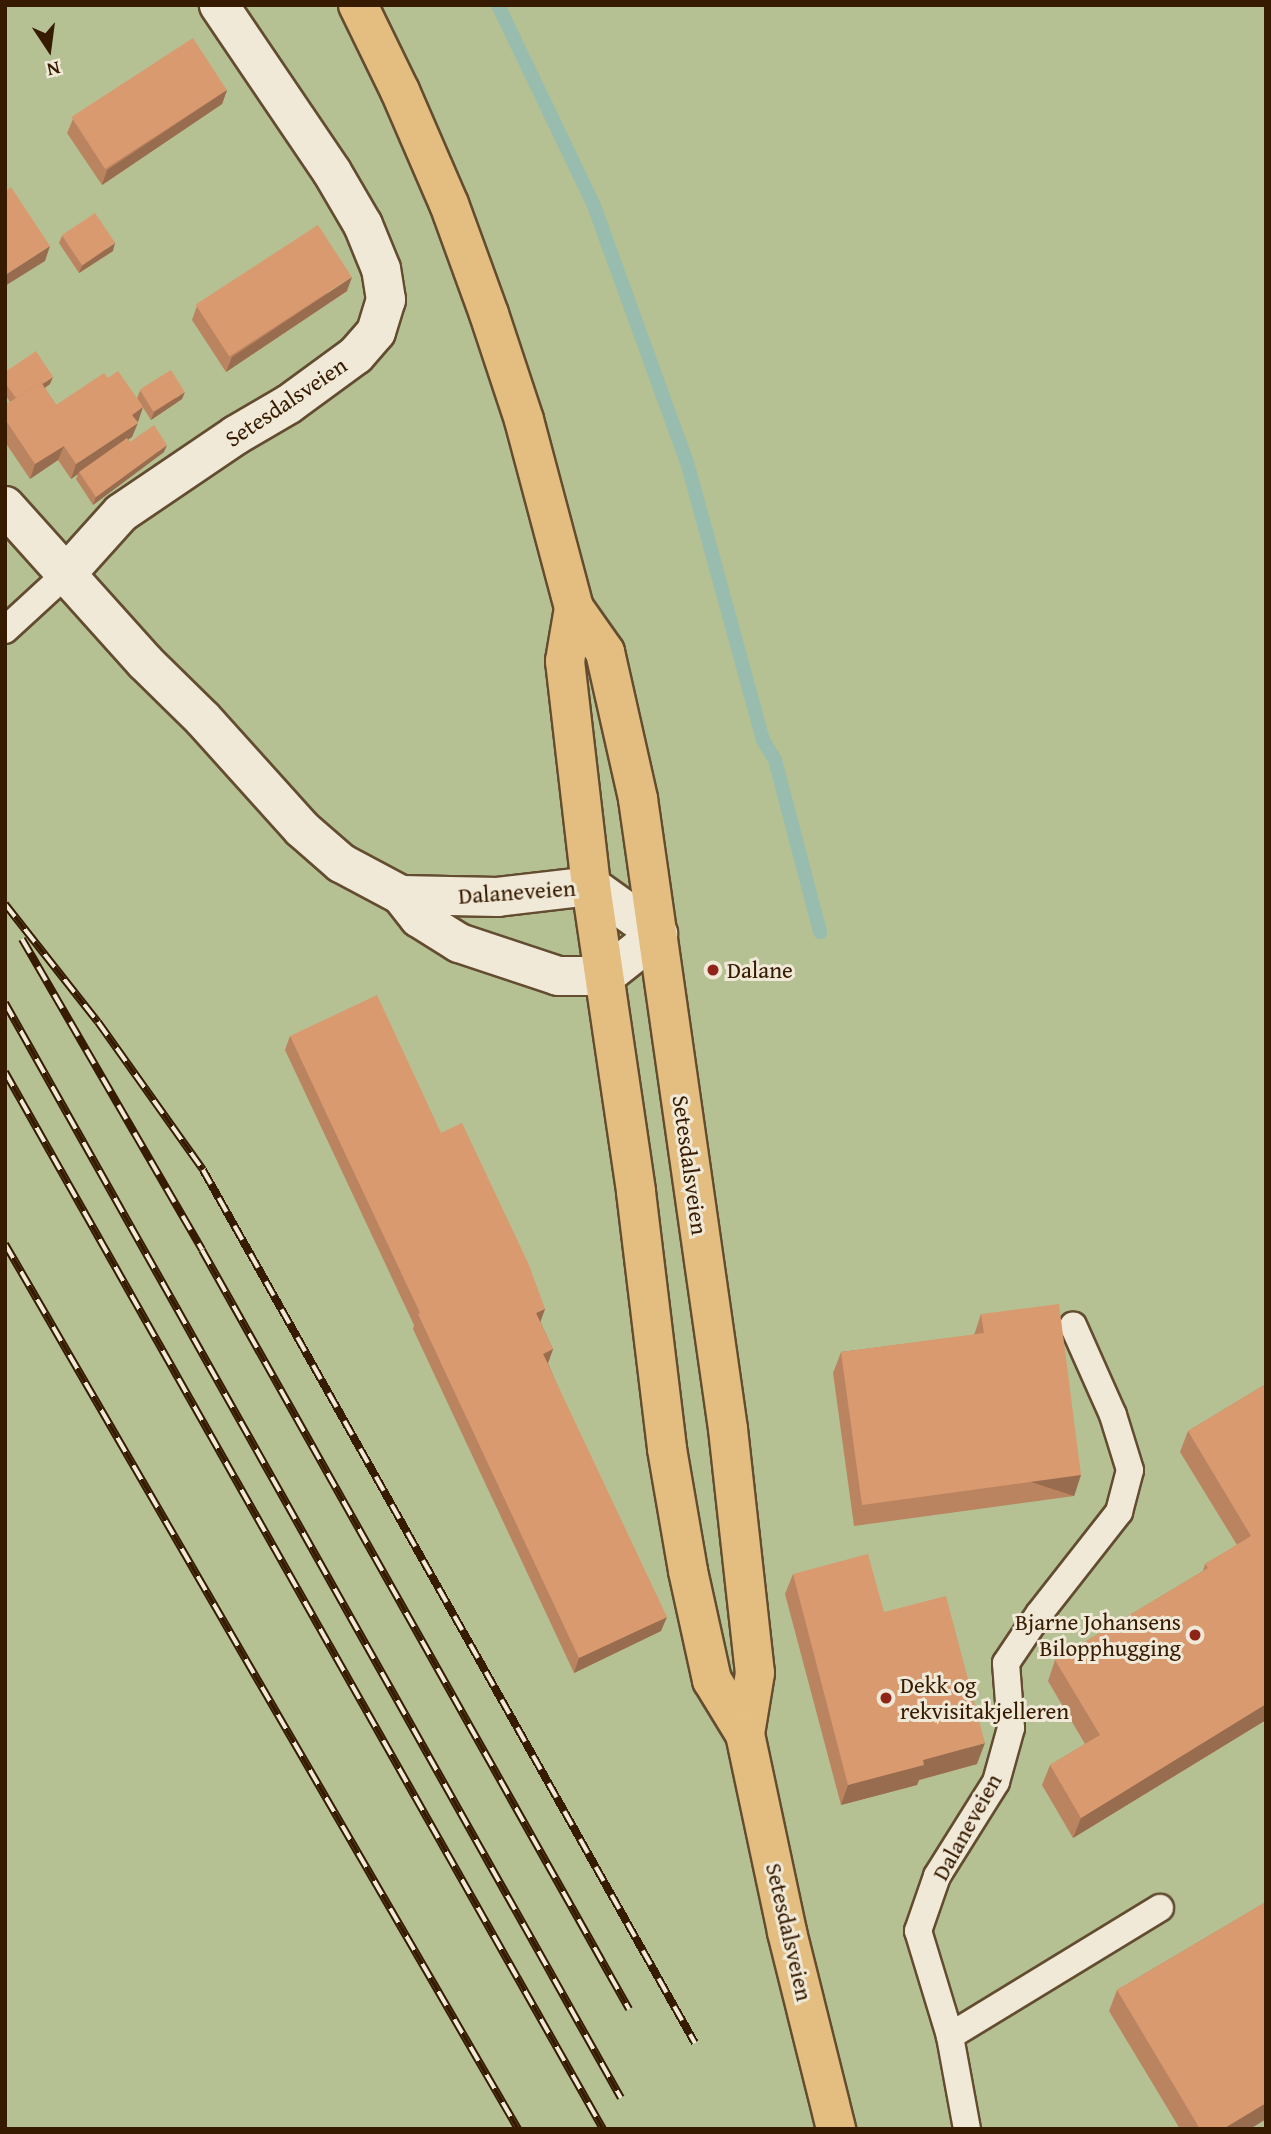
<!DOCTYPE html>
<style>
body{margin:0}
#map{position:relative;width:1271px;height:2134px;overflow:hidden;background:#e8ddc1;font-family:"Gentium Book Plus",serif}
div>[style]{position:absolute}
.green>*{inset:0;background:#b5c193;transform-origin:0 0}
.stream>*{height:14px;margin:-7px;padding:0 7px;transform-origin:7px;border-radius:7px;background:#98bcae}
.roads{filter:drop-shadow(2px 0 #634c30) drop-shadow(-2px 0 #634c30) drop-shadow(0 2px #634c30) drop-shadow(0 -2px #634c30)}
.service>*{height:26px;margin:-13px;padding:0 13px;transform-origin:13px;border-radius:13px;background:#f0e9d7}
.minor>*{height:38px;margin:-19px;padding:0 19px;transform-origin:19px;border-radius:19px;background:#f0e9d7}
.trunk>*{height:38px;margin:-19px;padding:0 19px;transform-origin:19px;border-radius:19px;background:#e4be80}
.rail>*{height:8px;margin-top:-4px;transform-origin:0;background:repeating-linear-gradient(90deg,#f0e9d7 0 16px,#371b00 0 32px);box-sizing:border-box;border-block:2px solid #371b00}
.wall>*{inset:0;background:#bb8460}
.shaded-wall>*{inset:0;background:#986c4e;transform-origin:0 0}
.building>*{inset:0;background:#d99a70;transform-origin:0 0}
.dots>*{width:19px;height:19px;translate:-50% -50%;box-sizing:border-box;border:4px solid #f0e9d7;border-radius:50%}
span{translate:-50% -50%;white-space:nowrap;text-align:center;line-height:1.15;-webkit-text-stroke:6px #f0e9d7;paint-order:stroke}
.street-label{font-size:23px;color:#371b00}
.poi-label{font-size:23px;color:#371b00}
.left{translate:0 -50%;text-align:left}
.right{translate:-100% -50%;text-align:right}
.frame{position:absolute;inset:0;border:7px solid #371b00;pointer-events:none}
.north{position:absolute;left:14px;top:14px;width:70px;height:70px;-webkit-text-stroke:5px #f0e9d7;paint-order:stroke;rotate:167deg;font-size:19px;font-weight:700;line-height:28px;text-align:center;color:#371b00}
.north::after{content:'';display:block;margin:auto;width:24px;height:32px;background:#371b00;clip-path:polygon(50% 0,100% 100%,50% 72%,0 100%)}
</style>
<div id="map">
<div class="green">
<i style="left:5px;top:5px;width:1261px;height:2124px"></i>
</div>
<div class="stream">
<i style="left:498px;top:5px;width:220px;rotate:64.4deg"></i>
<i style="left:593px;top:203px;width:276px;rotate:70.1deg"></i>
<i style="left:687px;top:462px;width:288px;rotate:74.7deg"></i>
<i style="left:763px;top:740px;width:23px;rotate:59deg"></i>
<i style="left:775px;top:760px;width:178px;rotate:75.3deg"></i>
</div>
<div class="roads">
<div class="service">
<i style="left:5px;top:630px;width:84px;rotate:-42.6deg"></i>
<i style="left:950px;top:2036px;width:110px;rotate:-106.9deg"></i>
<i style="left:918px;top:1931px;width:58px;rotate:-70.9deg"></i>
<i style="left:937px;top:1876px;width:111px;rotate:-57.9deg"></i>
<i style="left:996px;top:1782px;width:56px;rotate:-74.5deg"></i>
<i style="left:1011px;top:1728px;width:65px;rotate:-94.4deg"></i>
<i style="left:1006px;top:1663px;width:59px;rotate:-56deg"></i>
<i style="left:1039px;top:1614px;width:130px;rotate:-51.9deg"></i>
<i style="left:1119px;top:1512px;width:43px;rotate:-75.3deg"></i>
<i style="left:1130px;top:1470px;width:58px;rotate:-107.2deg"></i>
<i style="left:1113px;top:1415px;width:98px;rotate:-114deg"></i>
<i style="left:967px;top:2129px;width:95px;rotate:-100.4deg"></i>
<i style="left:950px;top:2036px;width:246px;rotate:-31.4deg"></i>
</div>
<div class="minor">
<i style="left:5px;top:506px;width:210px;rotate:48.1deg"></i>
<i style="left:145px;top:662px;width:81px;rotate:44.5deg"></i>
<i style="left:203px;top:719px;width:148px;rotate:48deg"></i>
<i style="left:302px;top:829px;width:52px;rotate:41.1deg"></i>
<i style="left:341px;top:863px;width:68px;rotate:28.1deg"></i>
<i style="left:401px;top:895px;width:29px;rotate:52deg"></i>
<i style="left:419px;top:918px;width:47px;rotate:32deg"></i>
<i style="left:459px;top:943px;width:104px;rotate:18.4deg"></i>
<i style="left:558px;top:976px;width:47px"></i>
<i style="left:605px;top:976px;width:68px;rotate:-38.4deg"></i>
<i style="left:658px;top:934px;width:82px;rotate:-144.4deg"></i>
<i style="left:591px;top:886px;width:94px;rotate:173.3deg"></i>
<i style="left:498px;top:897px;width:97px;rotate:-178.8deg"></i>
<i style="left:67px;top:573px;width:81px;rotate:-48deg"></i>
<i style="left:121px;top:513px;width:139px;rotate:-34.1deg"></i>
<i style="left:236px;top:435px;width:61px;rotate:-30.3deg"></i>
<i style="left:289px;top:404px;width:83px;rotate:-36.2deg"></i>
<i style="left:356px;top:355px;width:30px;rotate:-49deg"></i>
<i style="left:376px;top:332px;width:34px;rotate:-73deg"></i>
<i style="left:386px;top:300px;width:31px;rotate:-99deg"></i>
<i style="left:381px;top:269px;width:48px;rotate:-112.2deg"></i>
<i style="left:363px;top:225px;width:61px;rotate:-120.3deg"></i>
<i style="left:332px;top:172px;width:202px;rotate:-124.1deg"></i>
</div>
<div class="trunk">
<i style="left:358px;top:5px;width:96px;rotate:64deg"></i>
<i style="left:400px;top:91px;width:123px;rotate:66.6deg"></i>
<i style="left:449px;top:204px;width:117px;rotate:70deg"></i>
<i style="left:489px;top:314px;width:112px;rotate:71.7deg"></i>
<i style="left:524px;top:420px;width:195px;rotate:75.1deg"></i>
<i style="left:574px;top:608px;width:54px;rotate:54.8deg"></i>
<i style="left:605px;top:652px;width:151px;rotate:77.3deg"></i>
<i style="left:638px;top:799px;width:636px;rotate:81.87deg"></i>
<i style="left:728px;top:1429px;width:245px;rotate:83.7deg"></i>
<i style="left:755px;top:1673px;width:62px;rotate:99.3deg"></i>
<i style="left:574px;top:608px;width:54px;rotate:99.6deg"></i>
<i style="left:565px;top:661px;width:226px;rotate:83.4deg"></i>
<i style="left:591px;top:886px;width:309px;rotate:81.6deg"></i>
<i style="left:636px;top:1192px;width:259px;rotate:83.1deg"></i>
<i style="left:667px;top:1449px;width:124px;rotate:80.2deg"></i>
<i style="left:688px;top:1571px;width:112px;rotate:77.6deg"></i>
<i style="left:712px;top:1680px;width:63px;rotate:58.6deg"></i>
<i style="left:745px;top:1734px;width:202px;rotate:78deg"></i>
<i style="left:787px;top:1932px;width:203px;rotate:76deg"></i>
</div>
</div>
<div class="rail">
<i style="left:5px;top:904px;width:150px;rotate:51.8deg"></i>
<i style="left:98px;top:1022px;width:181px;rotate:54.6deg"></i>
<i style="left:203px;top:1170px;width:1002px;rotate:60.6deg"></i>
<i style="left:22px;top:939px;width:359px;rotate:59.9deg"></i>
<i style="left:202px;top:1250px;width:871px;rotate:60.64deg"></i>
<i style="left:5px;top:1003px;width:1256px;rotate:60.64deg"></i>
<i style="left:5px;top:1072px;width:1214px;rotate:60.5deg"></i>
<i style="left:5px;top:1244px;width:1023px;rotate:59.9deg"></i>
</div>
<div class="wall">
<i style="clip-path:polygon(227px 90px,222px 104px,102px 185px,67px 133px,73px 119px)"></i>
<i style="clip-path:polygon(62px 236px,113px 251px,79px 273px,59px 243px)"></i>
<i style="clip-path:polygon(347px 291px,226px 372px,192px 320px,197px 306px)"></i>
<i style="clip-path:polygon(5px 372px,50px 384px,45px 388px,56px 405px,108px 378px,143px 407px,132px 437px,128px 440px,130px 442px,164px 452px,93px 505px,76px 479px,78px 474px,71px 479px,58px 460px,30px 479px,5px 442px,5px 405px,10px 402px,5px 394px)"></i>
<i style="clip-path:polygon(140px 391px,182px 399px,151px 420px,137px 398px)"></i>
<i style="clip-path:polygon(290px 1036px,441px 1133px,545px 1309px,540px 1321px,553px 1349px,548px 1363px,661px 1631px,574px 1673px,413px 1329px,414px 1325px,285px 1050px)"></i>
<i style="clip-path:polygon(981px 1314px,1074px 1496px,854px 1526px,833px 1373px,841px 1352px,974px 1335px)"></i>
<i style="clip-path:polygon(1266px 1384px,1266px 1720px,1073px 1838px,1042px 1785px,1050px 1765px,1085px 1744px,1048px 1681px,1055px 1660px,1203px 1571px,1205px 1564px,1237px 1545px,1180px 1452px,1188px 1431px)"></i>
<i style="clip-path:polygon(793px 1574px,884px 1612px,977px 1764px,919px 1780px,917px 1785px,841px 1805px,785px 1594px)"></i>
<i style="clip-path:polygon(1266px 1902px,1266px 2119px,1250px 2129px,1180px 2129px,1109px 2011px,1117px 1990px)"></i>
</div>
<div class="shaded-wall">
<i style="clip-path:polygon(227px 90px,222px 104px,102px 185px,107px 170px)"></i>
<i style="clip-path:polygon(115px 243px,113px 251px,79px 273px,82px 266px)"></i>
<i style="clip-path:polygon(50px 246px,45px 261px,5px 286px,5px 275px)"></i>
<i style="clip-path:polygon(352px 277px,347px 291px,226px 372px,232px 357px)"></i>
<i style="clip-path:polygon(53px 377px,50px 384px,15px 408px,17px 401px)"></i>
<i style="clip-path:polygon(185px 392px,182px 399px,151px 420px,154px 412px)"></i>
<i style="clip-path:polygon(143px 407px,138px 422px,132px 415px)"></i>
<i style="clip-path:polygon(138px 423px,132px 437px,79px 473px,79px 472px,78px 474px,71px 479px,76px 464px)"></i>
<i style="clip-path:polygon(167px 445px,164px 452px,93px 505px,96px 497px)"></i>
<i style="clip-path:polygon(64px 446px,58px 460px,30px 479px,35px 464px)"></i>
<i style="clip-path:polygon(545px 1309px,540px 1323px,536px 1313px)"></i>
<i style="clip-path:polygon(553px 1349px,548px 1363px,543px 1354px)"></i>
<i style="left:1081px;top:1475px;width:22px;height:221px;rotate:108deg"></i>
<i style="clip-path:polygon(667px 1617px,661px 1631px,574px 1673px,579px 1658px)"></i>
<i style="clip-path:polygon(1266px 1704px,1266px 1720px,1073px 1838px,1081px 1818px)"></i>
<i style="clip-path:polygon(985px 1743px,977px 1764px,919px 1780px,917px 1785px,841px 1805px,848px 1785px,923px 1760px)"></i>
<i style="clip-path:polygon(1266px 2103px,1266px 2119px,1250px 2129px,1223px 2129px)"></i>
</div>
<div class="building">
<i style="left:193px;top:38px;width:62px;height:145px;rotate:57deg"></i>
<i style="clip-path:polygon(11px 187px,50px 246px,5px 275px,5px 192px)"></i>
<i style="left:95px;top:213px;width:36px;height:40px;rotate:56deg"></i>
<i style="left:318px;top:225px;width:62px;height:146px;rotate:57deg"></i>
<i style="clip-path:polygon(36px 351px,53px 377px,42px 384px,41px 382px,16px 398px,5px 383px,5px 372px)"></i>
<i style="left:171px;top:370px;width:26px;height:37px;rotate:58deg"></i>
<i style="clip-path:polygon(118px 371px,143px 407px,132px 415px,138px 423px,76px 464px,64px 446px,35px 464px,5px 419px,5px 405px,41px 382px,56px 405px,104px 373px,108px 378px)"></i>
<i style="clip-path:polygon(154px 425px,167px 445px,96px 497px,79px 472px,127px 438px,130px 442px)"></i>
<i style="clip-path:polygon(377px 995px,441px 1133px,462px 1123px,529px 1265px,545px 1309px,536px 1313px,553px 1349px,543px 1354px,667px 1617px,579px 1658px,418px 1314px,420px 1313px,290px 1036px)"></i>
<i style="clip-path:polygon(1059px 1304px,1081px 1475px,862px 1505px,841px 1352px,984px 1333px,981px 1314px)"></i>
<i style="clip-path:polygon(1266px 1384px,1266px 1704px,1081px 1818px,1050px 1765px,1100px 1735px,1055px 1660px,1208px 1568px,1205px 1564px,1251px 1536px,1188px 1431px)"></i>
<i style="clip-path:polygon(868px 1554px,884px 1612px,946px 1596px,985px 1743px,923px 1760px,924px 1765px,848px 1785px,793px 1574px)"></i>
<i style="clip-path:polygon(1266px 1902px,1266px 2103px,1223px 2129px,1200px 2129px,1117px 1990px)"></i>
</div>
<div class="dots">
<i style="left:713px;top:970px;background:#8f2418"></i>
<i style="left:1195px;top:1635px;background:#8f2418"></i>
<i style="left:886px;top:1698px;background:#8f2418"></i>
</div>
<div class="street-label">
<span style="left:286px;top:402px;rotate:-34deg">Setesdalsveien</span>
<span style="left:517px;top:892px;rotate:-4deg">Dalaneveien</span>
<span style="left:690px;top:1165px;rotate:82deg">Setesdalsveien</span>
<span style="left:967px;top:1827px;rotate:-61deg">Dalaneveien</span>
<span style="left:789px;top:1932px;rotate:77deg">Setesdalsveien</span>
</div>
<div class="poi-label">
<span class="left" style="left:727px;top:970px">Dalane</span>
<span class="right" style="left:1181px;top:1635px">Bjarne Johansens<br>Bilopphugging</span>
<span class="left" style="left:900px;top:1698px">Dekk og<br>rekvisitakjelleren</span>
</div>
<div class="frame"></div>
<div class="north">N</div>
</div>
